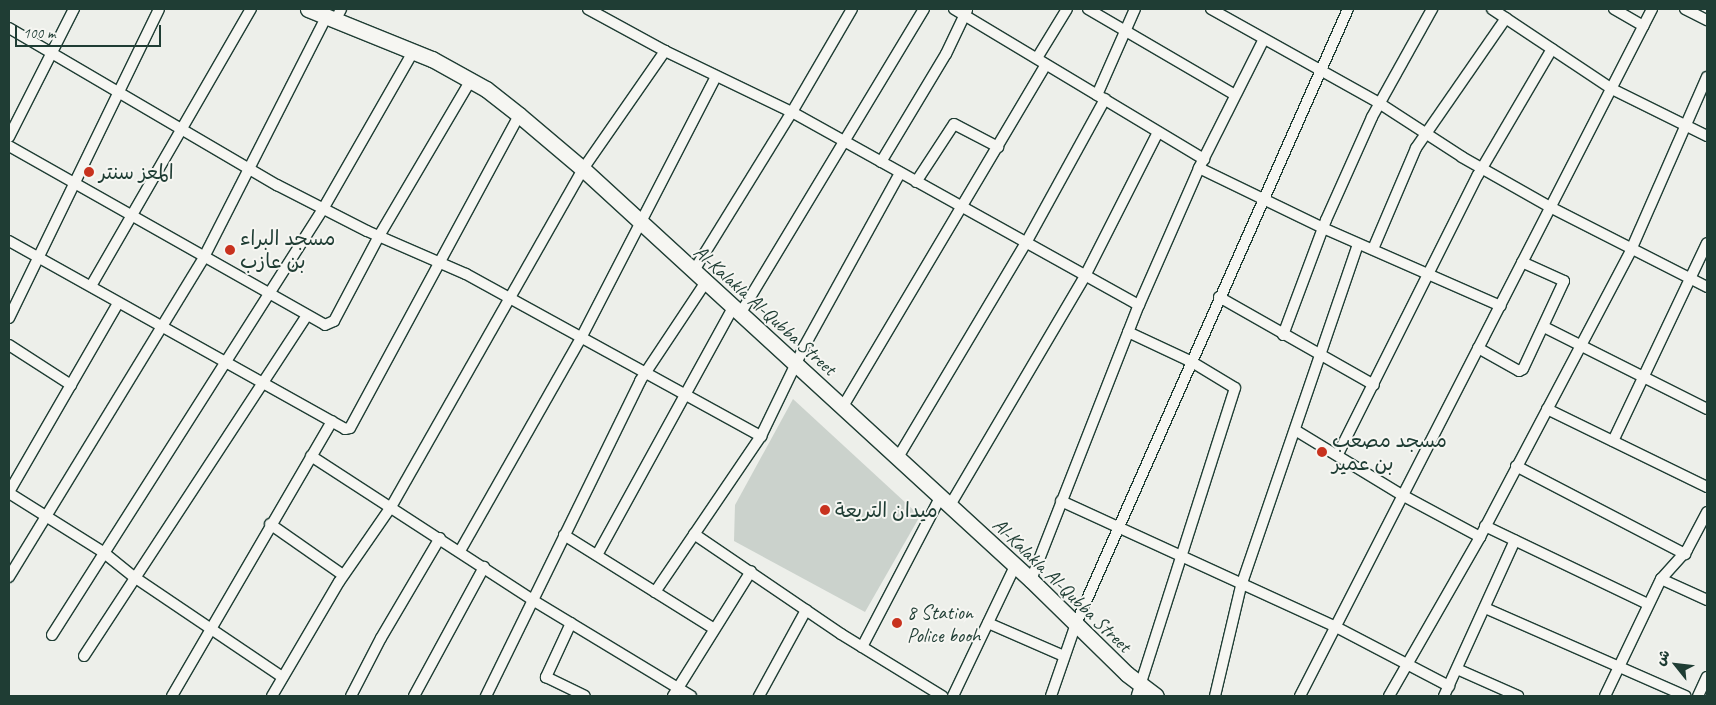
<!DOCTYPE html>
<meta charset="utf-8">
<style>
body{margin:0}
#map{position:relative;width:1716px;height:705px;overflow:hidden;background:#edefea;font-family:Caveat,"Playpen Sans Arabic",sans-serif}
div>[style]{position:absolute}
.green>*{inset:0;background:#cbd2cc}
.roads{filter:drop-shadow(1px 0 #1f3d34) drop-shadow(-1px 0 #1f3d34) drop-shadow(0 1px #1f3d34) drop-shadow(0 -1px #1f3d34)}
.street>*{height:10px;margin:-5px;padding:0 5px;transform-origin:5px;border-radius:5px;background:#f6f6f2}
.secondary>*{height:15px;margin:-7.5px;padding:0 7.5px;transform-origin:7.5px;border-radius:7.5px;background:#f6f6f2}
.dots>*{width:14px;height:14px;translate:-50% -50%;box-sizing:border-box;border:2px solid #f6f6f2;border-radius:50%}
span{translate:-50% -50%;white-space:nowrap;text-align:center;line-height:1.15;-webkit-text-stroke:4px #f6f6f2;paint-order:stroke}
.poi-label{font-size:20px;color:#1f3d34}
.left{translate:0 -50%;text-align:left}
.street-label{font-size:20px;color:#1f3d34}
.frame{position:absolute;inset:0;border:10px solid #1f3d34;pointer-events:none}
.north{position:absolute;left:1651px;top:640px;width:50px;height:50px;-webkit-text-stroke:4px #f6f6f2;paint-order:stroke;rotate:299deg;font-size:14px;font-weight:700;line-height:20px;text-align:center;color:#1f3d34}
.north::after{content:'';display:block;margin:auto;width:18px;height:22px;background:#1f3d34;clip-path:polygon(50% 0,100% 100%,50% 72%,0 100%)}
.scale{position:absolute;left:15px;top:25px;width:146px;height:22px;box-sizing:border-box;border:2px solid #1f3d34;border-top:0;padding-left:6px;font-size:15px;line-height:18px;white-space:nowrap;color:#1f3d34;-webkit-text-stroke:4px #f6f6f2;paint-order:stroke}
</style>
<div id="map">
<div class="green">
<i style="clip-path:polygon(793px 399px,920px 516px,865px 612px,734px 541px,735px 505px)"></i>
</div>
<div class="roads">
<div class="street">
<i style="left:588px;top:9px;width:88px;rotate:28.6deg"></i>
<i style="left:665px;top:51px;width:141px;rotate:25.7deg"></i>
<i style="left:792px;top:112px;width:397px;rotate:29.1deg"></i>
<i style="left:954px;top:9px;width:292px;rotate:31deg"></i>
<i style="left:1088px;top:9px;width:170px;rotate:30.3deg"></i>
<i style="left:1211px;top:9px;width:193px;rotate:29.2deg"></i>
<i style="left:1379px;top:103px;width:99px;rotate:33deg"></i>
<i style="left:1462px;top:157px;width:101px;rotate:29.6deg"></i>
<i style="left:1550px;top:207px;width:176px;rotate:27deg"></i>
<i style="left:1492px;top:9px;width:144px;rotate:33.7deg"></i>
<i style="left:1612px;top:89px;width:106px;rotate:26.3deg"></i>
<i style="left:1614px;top:9px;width:34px;rotate:30deg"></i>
<i style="left:1685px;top:9px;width:25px;rotate:27deg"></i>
<i style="left:336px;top:19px;width:11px;rotate:-63deg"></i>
<i style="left:9px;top:28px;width:311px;rotate:30.4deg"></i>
<i style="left:277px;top:185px;width:101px;rotate:27.1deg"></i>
<i style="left:367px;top:231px;width:108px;rotate:23.5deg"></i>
<i style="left:466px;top:274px;width:337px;rotate:28.8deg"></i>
<i style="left:1037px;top:58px;width:57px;rotate:-58.5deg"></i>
<i style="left:1097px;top:95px;width:94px;rotate:-66.2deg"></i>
<i style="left:9px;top:137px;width:144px;rotate:-63.1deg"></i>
<i style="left:9px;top:146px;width:363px;rotate:29.5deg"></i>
<i style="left:325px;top:325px;width:10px;rotate:-24deg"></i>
<i style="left:334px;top:321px;width:96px;rotate:-62.1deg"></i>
<i style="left:379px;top:236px;width:181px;rotate:-59.5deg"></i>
<i style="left:881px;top:162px;width:126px;rotate:-59deg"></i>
<i style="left:946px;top:54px;width:49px;rotate:-64.5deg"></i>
<i style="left:1199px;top:168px;width:138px;rotate:25.8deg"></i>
<i style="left:1323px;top:228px;width:194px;rotate:23.7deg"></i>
<i style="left:916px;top:182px;width:69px;rotate:-56.8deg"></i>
<i style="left:954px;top:124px;width:50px;rotate:27.6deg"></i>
<i style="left:9px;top:241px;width:385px;rotate:29.2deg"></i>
<i style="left:345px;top:429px;width:5px;rotate:-11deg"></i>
<i style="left:350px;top:428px;width:356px;rotate:-61.6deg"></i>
<i style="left:1373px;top:249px;width:110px;rotate:-66.9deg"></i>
<i style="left:1416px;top:148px;width:158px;rotate:-55.3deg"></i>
<i style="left:693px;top:272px;width:188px;rotate:-58.3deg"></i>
<i style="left:792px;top:112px;width:119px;rotate:-59.8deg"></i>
<i style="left:91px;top:286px;width:320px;rotate:-60deg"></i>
<i style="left:1219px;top:297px;width:178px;rotate:29.6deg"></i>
<i style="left:740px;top:314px;width:356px;rotate:-58.9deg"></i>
<i style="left:9px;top:318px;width:343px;rotate:-64.1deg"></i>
<i style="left:1544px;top:327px;width:182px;rotate:26.7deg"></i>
<i style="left:1128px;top:332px;width:71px;rotate:25.1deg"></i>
<i style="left:1192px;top:362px;width:50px;rotate:31.2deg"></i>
<i style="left:1235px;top:388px;width:323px;rotate:107.7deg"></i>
<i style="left:1283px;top:335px;width:123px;rotate:-69.5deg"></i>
<i style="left:1326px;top:220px;width:113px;rotate:-65.9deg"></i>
<i style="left:1372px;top:117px;width:124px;rotate:-60.9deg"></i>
<i style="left:9px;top:345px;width:74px;rotate:32.8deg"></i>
<i style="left:1478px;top:348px;width:47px;rotate:29.3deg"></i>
<i style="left:1519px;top:371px;width:4px;rotate:-27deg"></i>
<i style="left:1523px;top:369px;width:97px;rotate:-65deg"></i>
<i style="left:1564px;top:281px;width:46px;rotate:-155.7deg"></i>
<i style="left:842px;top:408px;width:399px;rotate:-59.3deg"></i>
<i style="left:1547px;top:409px;width:178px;rotate:26deg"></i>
<i style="left:1295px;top:430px;width:125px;rotate:31.3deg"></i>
<i style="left:1402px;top:495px;width:89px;rotate:28.3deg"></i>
<i style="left:1613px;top:441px;width:219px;rotate:-64.6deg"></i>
<i style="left:1338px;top:454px;width:312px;rotate:-63.4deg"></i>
<i style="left:1478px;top:175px;width:146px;rotate:-59.6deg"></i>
<i style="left:311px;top:456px;width:262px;rotate:33deg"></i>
<i style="left:531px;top:599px;width:187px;rotate:31.2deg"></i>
<i style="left:897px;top:459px;width:254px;rotate:-59.2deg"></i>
<i style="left:1027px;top:241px;width:162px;rotate:-61.2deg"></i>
<i style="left:1516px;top:466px;width:191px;rotate:27.5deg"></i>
<i style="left:9px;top:492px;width:218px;rotate:-60deg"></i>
<i style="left:9px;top:493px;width:111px;rotate:32.1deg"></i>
<i style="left:103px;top:552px;width:40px;rotate:39deg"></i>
<i style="left:134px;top:577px;width:179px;rotate:34deg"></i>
<i style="left:1061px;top:501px;width:300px;rotate:24.6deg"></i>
<i style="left:1334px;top:626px;width:130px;rotate:27.6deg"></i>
<i style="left:949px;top:507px;width:270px;rotate:-59.5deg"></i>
<i style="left:1086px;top:274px;width:159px;rotate:-63.1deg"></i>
<i style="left:270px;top:524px;width:89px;rotate:34.9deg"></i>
<i style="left:1485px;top:526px;width:181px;rotate:25.6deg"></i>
<i style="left:694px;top:534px;width:178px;rotate:34.2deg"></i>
<i style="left:841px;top:634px;width:119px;rotate:31.5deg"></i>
<i style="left:564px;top:535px;width:176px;rotate:32deg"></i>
<i style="left:460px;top:551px;width:245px;rotate:-60.4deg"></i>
<i style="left:581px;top:338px;width:294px;rotate:-62.7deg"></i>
<i style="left:597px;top:555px;width:282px;rotate:-61.2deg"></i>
<i style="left:9px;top:577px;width:375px;rotate:-58.6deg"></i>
<i style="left:204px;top:257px;width:271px;rotate:-63deg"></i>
<i style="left:1661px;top:579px;width:51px;rotate:24.5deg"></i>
<i style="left:1031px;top:580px;width:295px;rotate:-68.6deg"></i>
<i style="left:1139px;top:305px;width:150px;rotate:-66.3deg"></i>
<i style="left:1199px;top:168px;width:144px;rotate:-63.3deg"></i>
<i style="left:655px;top:592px;width:189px;rotate:-55.8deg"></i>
<i style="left:761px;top:436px;width:99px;rotate:-64.2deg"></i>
<i style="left:804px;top:347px;width:199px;rotate:-61.1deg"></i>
<i style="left:1485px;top:608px;width:219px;rotate:23.7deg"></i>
<i style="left:571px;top:623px;width:60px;rotate:114.8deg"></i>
<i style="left:546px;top:677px;width:43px;rotate:26deg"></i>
<i style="left:988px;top:623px;width:83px;rotate:23.5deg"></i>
<i style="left:52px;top:635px;width:505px;rotate:-57.54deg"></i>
<i style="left:323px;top:209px;width:183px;rotate:-60.2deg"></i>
<i style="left:862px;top:647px;width:168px;rotate:-62.4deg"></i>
<i style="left:84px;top:656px;width:407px;rotate:-56.8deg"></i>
<i style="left:1457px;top:669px;width:67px;rotate:23.9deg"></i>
<i style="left:172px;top:696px;width:318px;rotate:-59.8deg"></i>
<i style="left:272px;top:696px;width:132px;rotate:-59.6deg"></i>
<i style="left:339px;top:582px;width:91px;rotate:-55.3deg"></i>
<i style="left:391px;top:507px;width:389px;rotate:-60.4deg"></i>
<i style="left:583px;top:169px;width:144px;rotate:-55.2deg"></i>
<i style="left:351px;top:696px;width:65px;rotate:-62.7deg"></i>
<i style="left:381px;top:638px;width:116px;rotate:-59.5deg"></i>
<i style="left:414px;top:696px;width:147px;rotate:-61.5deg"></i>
<i style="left:486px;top:696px;width:351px;rotate:-63.9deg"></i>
<i style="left:640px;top:381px;width:118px;rotate:-56.4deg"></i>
<i style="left:673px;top:696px;width:147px;rotate:-58deg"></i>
<i style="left:759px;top:696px;width:98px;rotate:-61.3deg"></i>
<i style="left:953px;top:696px;width:144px;rotate:-64.5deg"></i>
<i style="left:1051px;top:696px;width:76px;rotate:-70.9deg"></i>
<i style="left:1076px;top:624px;width:672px;rotate:-66.14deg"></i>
<i style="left:1215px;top:696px;width:113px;rotate:-76.7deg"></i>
<i style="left:1241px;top:586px;width:361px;rotate:-71.1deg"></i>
<i style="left:1300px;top:696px;width:772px;rotate:-62.87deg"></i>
<i style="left:1389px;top:696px;width:183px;rotate:-60.2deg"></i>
<i style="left:1480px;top:537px;width:324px;rotate:-62.2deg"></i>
<i style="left:1631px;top:250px;width:189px;rotate:-66.3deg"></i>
<i style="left:1444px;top:696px;width:171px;rotate:-65.5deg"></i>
<i style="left:1605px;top:696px;width:130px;rotate:-64.4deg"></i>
<i style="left:1661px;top:579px;width:39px;rotate:-48deg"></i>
<i style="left:1687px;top:550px;width:43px;rotate:-62.2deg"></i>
<i style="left:1698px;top:696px;width:21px;rotate:-65deg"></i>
</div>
<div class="secondary">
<i style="left:308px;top:9px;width:134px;rotate:22deg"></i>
<i style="left:432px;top:59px;width:62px;rotate:29.1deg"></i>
<i style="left:486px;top:89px;width:42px;rotate:38.2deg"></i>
<i style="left:519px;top:115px;width:84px;rotate:40.2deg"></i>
<i style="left:583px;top:169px;width:608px;rotate:42.53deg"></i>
<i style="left:1031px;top:580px;width:134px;rotate:44.4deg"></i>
<i style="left:1127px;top:674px;width:36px;rotate:37deg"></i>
</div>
</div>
<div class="dots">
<i style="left:89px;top:172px;background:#c8321e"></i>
<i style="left:230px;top:250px;background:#c8321e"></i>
<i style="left:1322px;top:452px;background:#c8321e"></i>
<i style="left:825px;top:510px;background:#c8321e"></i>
<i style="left:897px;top:623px;background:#c8321e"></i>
</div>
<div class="poi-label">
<span class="left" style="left:99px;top:172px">المعز سنتر</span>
<span class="left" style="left:240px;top:250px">مسجد البراء<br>بن عازب</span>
<span class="left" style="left:1332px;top:452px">مسجد مصعب<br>بن عمير</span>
<span class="left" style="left:835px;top:510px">ميدان التريعة</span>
<span class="left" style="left:907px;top:624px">8 Station<br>Police booh</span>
</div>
<div class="street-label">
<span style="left:765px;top:310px;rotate:42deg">Al-Kalakla Al-Qubba Street</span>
<span style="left:1062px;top:585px;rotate:44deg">Al-Kalakla Al-Qubba Street</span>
</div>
<div class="frame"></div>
<div class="north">ش</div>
<div class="scale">100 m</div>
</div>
